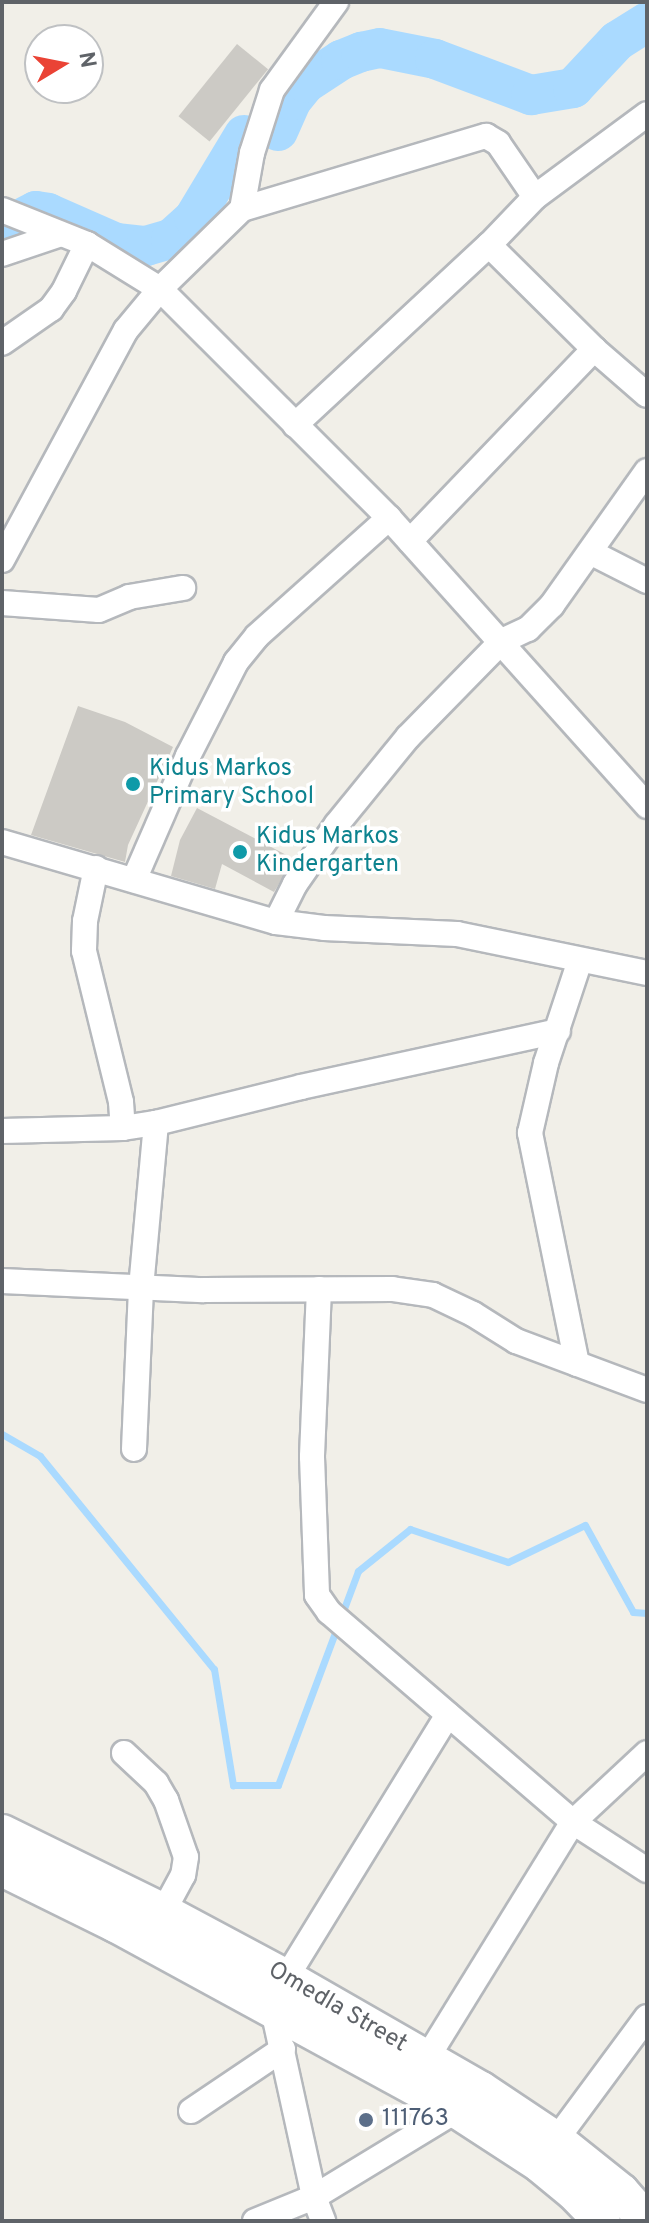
<!DOCTYPE html>
<style>
body{margin:0}
#map{position:relative;width:649px;height:2223px;overflow:hidden;background:#f1efe8;font-family:Overpass,sans-serif}
div>[style]{position:absolute}
.stream>*{height:7px;margin:-3.5px;padding:0 3.5px;transform-origin:3.5px;border-radius:3.5px;background:#aadaff}
.river>*{height:40px;margin:-20px;padding:0 20px;transform-origin:20px;border-radius:20px;background:#aadaff}
.building>*{inset:0;background:#cccac5;transform-origin:0 0}
.roads{filter:drop-shadow(2px 0 #b5b8bc) drop-shadow(-2px 0 #b5b8bc) drop-shadow(0 2px #b5b8bc) drop-shadow(0 -2px #b5b8bc)}
.minor>*{height:24px;margin:-12px;padding:0 12px;transform-origin:12px;border-radius:12px;background:#fff}
.secondary>*{height:36px;margin:-18px;padding:0 18px;transform-origin:18px;border-radius:18px;background:#fff}
.dots>*{width:22px;height:22px;translate:-50% -50%;box-sizing:border-box;border:4px solid #fff;border-radius:50%}
span{translate:-50% -50%;white-space:nowrap;text-align:center;line-height:1.15;-webkit-text-stroke:7px #fff;paint-order:stroke}
.culture-label{font-size:24px;color:#0d838f}
.left{translate:0 -50%;text-align:left}
.street-label{font-size:24px;color:#5f6368}
.service-label{font-size:24px;color:#4e5e75}
.frame{position:absolute;inset:0;border:4px solid #5f6368;pointer-events:none}
.north{position:absolute;left:24px;top:24px;width:80px;height:80px;box-sizing:border-box;background:#fff;border:2px solid #bfc1c3;border-radius:50%;rotate:80deg;font-size:22px;font-weight:700;line-height:32px;text-align:center;color:#5f6368}
.north::after{content:'';display:block;margin:auto;width:28px;height:36px;background:#ea4335;clip-path:polygon(50% 0,100% 100%,50% 72%,0 100%)}
</style>
<div id="map">
<div class="stream">
<i style="left:2px;top:1434px;width:44px;rotate:30.1deg"></i>
<i style="left:40px;top:1456px;width:275px;rotate:50.8deg"></i>
<i style="left:214px;top:1669px;width:118px;rotate:80.7deg"></i>
<i style="left:233px;top:1785px;width:45px"></i>
<i style="left:278px;top:1785px;width:228px;rotate:-69.5deg"></i>
<i style="left:358px;top:1571px;width:67px;rotate:-38.9deg"></i>
<i style="left:410px;top:1529px;width:103px;rotate:18.6deg"></i>
<i style="left:508px;top:1562px;width:85px;rotate:-25.7deg"></i>
<i style="left:585px;top:1525px;width:99px;rotate:61.1deg"></i>
<i style="left:633px;top:1612px;width:14px;rotate:4deg"></i>
</div>
<div class="river">
<i style="left:278px;top:131px;width:34px;rotate:-66deg"></i>
<i style="left:292px;top:100px;width:22px;rotate:-51deg"></i>
<i style="left:306px;top:83px;width:42px;rotate:-33.3deg"></i>
<i style="left:341px;top:60px;width:22px;rotate:-22deg"></i>
<i style="left:361px;top:52px;width:19px;rotate:-12deg"></i>
<i style="left:380px;top:48px;width:56px;rotate:11.3deg"></i>
<i style="left:435px;top:59px;width:103px;rotate:20.6deg"></i>
<i style="left:531px;top:95px;width:43px;rotate:-9.5deg"></i>
<i style="left:573px;top:88px;width:64px;rotate:-46.9deg"></i>
<i style="left:617px;top:41px;width:36px;rotate:-32deg"></i>
<i style="left:26px;top:216px;width:11px;rotate:-27deg"></i>
<i style="left:36px;top:211px;width:12px;rotate:9deg"></i>
<i style="left:48px;top:213px;width:74px;rotate:23.8deg"></i>
<i style="left:116px;top:243px;width:30px;rotate:6deg"></i>
<i style="left:146px;top:246px;width:26px;rotate:-16deg"></i>
<i style="left:171px;top:239px;width:31px;rotate:-42deg"></i>
<i style="left:194px;top:218px;width:97px;rotate:-58.9deg"></i>
<i style="left:2px;top:239px;width:24px;rotate:-45deg"></i>
</div>
<div class="building">
<i style="left:237px;top:44px;width:40px;height:93px;rotate:39deg"></i>
<i style="clip-path:polygon(78px 706px,125px 722px,173px 747px,128px 845px,125px 862px,31px 835px)"></i>
<i style="clip-path:polygon(197px 808px,294px 859px,274px 892px,222px 864px,215px 889px,171px 876px,180px 840px)"></i>
</div>
<div class="roads">
<div class="minor">
<i style="left:242px;top:209px;width:255px;rotate:-16.7deg"></i>
<i style="left:486px;top:136px;width:14px;rotate:30deg"></i>
<i style="left:498px;top:143px;width:65px;rotate:55.6deg"></i>
<i style="left:2px;top:210px;width:92px;rotate:21.8deg"></i>
<i style="left:87px;top:244px;width:86px;rotate:31.7deg"></i>
<i style="left:160px;top:289px;width:324px;rotate:45deg"></i>
<i style="left:389px;top:518px;width:387px;rotate:48.1deg"></i>
<i style="left:489px;top:245px;width:148px;rotate:44.7deg"></i>
<i style="left:594px;top:349px;width:70px;rotate:41deg"></i>
<i style="left:2px;top:254px;width:62px;rotate:-18.7deg"></i>
<i style="left:2px;top:343px;width:60px;rotate:-34.8deg"></i>
<i style="left:51px;top:309px;width:22px;rotate:-54deg"></i>
<i style="left:64px;top:291px;width:52px;rotate:-63.9deg"></i>
<i style="left:295px;top:425px;width:265px;rotate:-42.9deg"></i>
<i style="left:489px;top:245px;width:66px;rotate:-46.2deg"></i>
<i style="left:535px;top:197px;width:139px;rotate:-36.5deg"></i>
<i style="left:410px;top:541px;width:266px;rotate:-46.2deg"></i>
<i style="left:592px;top:553px;width:62px;rotate:27deg"></i>
<i style="left:2px;top:560px;width:261px;rotate:-61.7deg"></i>
<i style="left:126px;top:330px;width:53px;rotate:-50.3deg"></i>
<i style="left:160px;top:289px;width:115px;rotate:-44.3deg"></i>
<i style="left:242px;top:209px;width:57px;rotate:-79.9deg"></i>
<i style="left:252px;top:153px;width:66px;rotate:-72.4deg"></i>
<i style="left:272px;top:90px;width:109px;rotate:-54deg"></i>
<i style="left:2px;top:603px;width:97px;rotate:4.1deg"></i>
<i style="left:99px;top:610px;width:33px;rotate:-23deg"></i>
<i style="left:129px;top:597px;width:55px;rotate:-9.5deg"></i>
<i style="left:2px;top:842px;width:285px;rotate:16.3deg"></i>
<i style="left:276px;top:922px;width:48px;rotate:7.1deg"></i>
<i style="left:324px;top:928px;width:133px;rotate:2.6deg"></i>
<i style="left:457px;top:934px;width:194px;rotate:11.6deg"></i>
<i style="left:96px;top:868px;width:54px;rotate:101.7deg"></i>
<i style="left:85px;top:921px;width:30px;rotate:92deg"></i>
<i style="left:84px;top:951px;width:155px;rotate:76.2deg"></i>
<i style="left:121px;top:1102px;width:26px;rotate:86deg"></i>
<i style="left:134px;top:880px;width:135px;rotate:-66.5deg"></i>
<i style="left:188px;top:756px;width:106px;rotate:-62.9deg"></i>
<i style="left:236px;top:662px;width:33px;rotate:-51deg"></i>
<i style="left:257px;top:636px;width:177px;rotate:-41.8deg"></i>
<i style="left:276px;top:922px;width:42px;rotate:-63.4deg"></i>
<i style="left:295px;top:884px;width:73px;rotate:-55deg"></i>
<i style="left:337px;top:824px;width:112px;rotate:-50.8deg"></i>
<i style="left:408px;top:737px;width:134px;rotate:-45.6deg"></i>
<i style="left:502px;top:641px;width:29px;rotate:-25deg"></i>
<i style="left:528px;top:629px;width:34px;rotate:-45deg"></i>
<i style="left:552px;top:605px;width:164px;rotate:-54.7deg"></i>
<i style="left:2px;top:1131px;width:121px;rotate:-1.4deg"></i>
<i style="left:123px;top:1128px;width:33px;rotate:-9deg"></i>
<i style="left:156px;top:1123px;width:149px;rotate:-13.9deg"></i>
<i style="left:301px;top:1087px;width:263px;rotate:-12.3deg"></i>
<i style="left:2px;top:1281px;width:202px;rotate:2.6deg"></i>
<i style="left:204px;top:1290px;width:188px;rotate:-0.3deg"></i>
<i style="left:392px;top:1289px;width:41px;rotate:8.3deg"></i>
<i style="left:433px;top:1295px;width:44px;rotate:25.4deg"></i>
<i style="left:473px;top:1314px;width:51px;rotate:32.1deg"></i>
<i style="left:516px;top:1341px;width:140px;rotate:20.5deg"></i>
<i style="left:319px;top:1289px;width:168px;rotate:92.4deg"></i>
<i style="left:312px;top:1457px;width:138px;rotate:87.9deg"></i>
<i style="left:317px;top:1595px;width:21px;rotate:55deg"></i>
<i style="left:329px;top:1612px;width:322px;rotate:40.7deg"></i>
<i style="left:573px;top:1822px;width:88px;rotate:33deg"></i>
<i style="left:577px;top:1364px;width:236px;rotate:-101.5deg"></i>
<i style="left:530px;top:1133px;width:72px;rotate:-77.1deg"></i>
<i style="left:546px;top:1063px;width:108px;rotate:-71.7deg"></i>
<i style="left:134px;top:1449px;width:161px;rotate:-87.5deg"></i>
<i style="left:141px;top:1288px;width:166px;rotate:-84.8deg"></i>
<i style="left:124px;top:1753px;width:44px;rotate:43.2deg"></i>
<i style="left:156px;top:1783px;width:20px;rotate:60deg"></i>
<i style="left:166px;top:1800px;width:60px;rotate:70.7deg"></i>
<i style="left:186px;top:1857px;width:18px;rotate:99deg"></i>
<i style="left:183px;top:1875px;width:42px;rotate:118.4deg"></i>
<i style="left:286px;top:1978px;width:309px;rotate:-58.4deg"></i>
<i style="left:273px;top:2010px;width:191px;rotate:77.6deg"></i>
<i style="left:314px;top:2197px;width:167px;rotate:-31.3deg"></i>
<i style="left:419px;top:2071px;width:293px;rotate:-58.3deg"></i>
<i style="left:573px;top:1822px;width:101px;rotate:-43deg"></i>
<i style="left:191px;top:2111px;width:111px;rotate:-34deg"></i>
<i style="left:556px;top:2140px;width:153px;rotate:-53.5deg"></i>
<i style="left:255px;top:2221px;width:64px;rotate:-22.1deg"></i>
<i style="left:314px;top:2197px;width:26px;rotate:69deg"></i>
</div>
<div class="secondary">
<i style="left:2px;top:1833px;width:179px;rotate:26.1deg"></i>
<i style="left:163px;top:1912px;width:140px;rotate:28.2deg"></i>
<i style="left:286px;top:1978px;width:225px;rotate:29.9deg"></i>
<i style="left:481px;top:2090px;width:90px;rotate:33.7deg"></i>
<i style="left:556px;top:2140px;width:83px;rotate:38.7deg"></i>
<i style="left:621px;top:2192px;width:38px;rotate:49deg"></i>
<i style="left:2px;top:1868px;width:127px;rotate:26.2deg"></i>
<i style="left:116px;top:1924px;width:388px;rotate:28.6deg"></i>
<i style="left:457px;top:2110px;width:99px;rotate:33deg"></i>
<i style="left:540px;top:2164px;width:44px;rotate:39.5deg"></i>
<i style="left:574px;top:2192px;width:40px;rotate:46deg"></i>
</div>
</div>
<div class="dots">
<i style="left:133px;top:784px;background:#0f9aa8"></i>
<i style="left:240px;top:852px;background:#0f9aa8"></i>
<i style="left:366px;top:2120px;background:#5c6f8a"></i>
</div>
<div class="culture-label">
<span class="left" style="left:149px;top:784px">Kidus Markos<br>Primary School</span>
<span class="left" style="left:256px;top:852px">Kidus Markos<br>Kindergarten</span>
</div>
<div class="street-label">
<span style="left:337px;top:2008px;rotate:30deg">Omedla Street</span>
</div>
<div class="service-label">
<span class="left" style="left:382px;top:2120px">111763</span>
</div>
<div class="frame"></div>
<div class="north">N</div>
</div>
